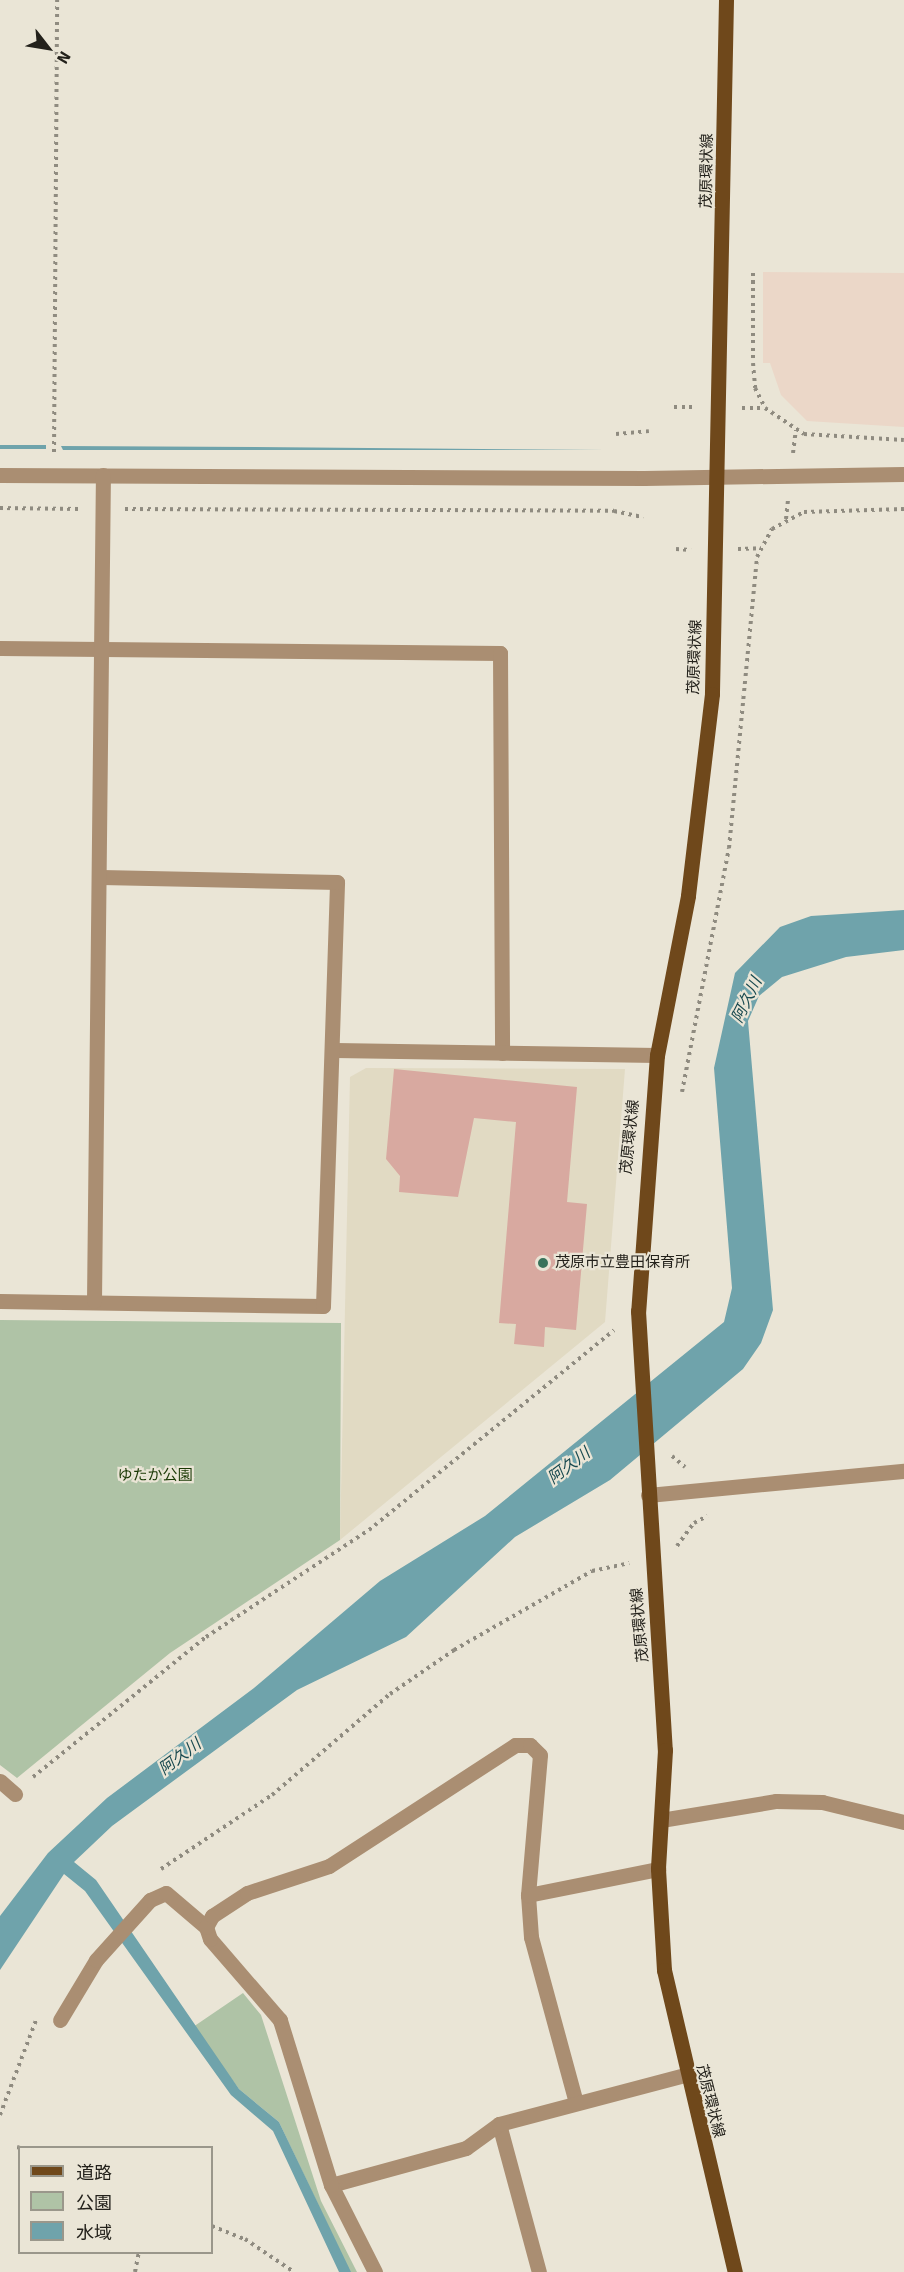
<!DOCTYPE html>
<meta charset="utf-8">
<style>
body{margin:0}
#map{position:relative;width:904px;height:2272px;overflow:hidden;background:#eae5d6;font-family:Signika,"Noto Sans JP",sans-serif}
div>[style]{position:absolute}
.commercial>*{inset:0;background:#ebd7c8}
.built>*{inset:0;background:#e1dac3}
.green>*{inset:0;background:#afc3a6}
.water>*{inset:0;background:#6fa3ab;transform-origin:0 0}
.building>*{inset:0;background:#d8a9a0}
.path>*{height:4px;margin-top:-2px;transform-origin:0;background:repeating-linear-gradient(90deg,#8f8b80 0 3px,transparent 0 7.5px)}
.minor>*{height:15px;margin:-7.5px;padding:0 7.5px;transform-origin:7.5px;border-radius:7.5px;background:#aa8e72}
.major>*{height:15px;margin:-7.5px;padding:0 7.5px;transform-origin:7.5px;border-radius:7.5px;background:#6f481b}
.dots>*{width:16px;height:16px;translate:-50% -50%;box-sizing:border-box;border:3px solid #eae5d6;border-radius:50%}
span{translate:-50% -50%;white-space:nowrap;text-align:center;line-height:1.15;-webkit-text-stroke:4.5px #eae5d6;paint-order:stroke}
.street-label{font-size:15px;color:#23211b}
.poi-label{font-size:15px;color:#23211b}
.left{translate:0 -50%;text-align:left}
.park-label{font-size:15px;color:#193904}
.water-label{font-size:16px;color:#18494f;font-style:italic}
.legend{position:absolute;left:18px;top:2146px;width:195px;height:108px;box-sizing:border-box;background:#eae5d6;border:2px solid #9a978b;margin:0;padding:8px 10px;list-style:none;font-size:18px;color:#23211b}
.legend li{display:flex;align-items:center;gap:12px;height:30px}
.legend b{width:30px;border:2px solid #9a978b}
.north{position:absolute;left:18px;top:18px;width:60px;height:60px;-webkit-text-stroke:4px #eae5d6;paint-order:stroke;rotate:121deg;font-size:16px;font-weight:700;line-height:24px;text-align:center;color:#23211b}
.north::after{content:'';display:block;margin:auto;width:21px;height:27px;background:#23211b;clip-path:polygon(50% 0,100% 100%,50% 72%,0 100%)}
</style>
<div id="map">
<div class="commercial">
<i style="clip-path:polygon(763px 272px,904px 273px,904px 427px,807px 421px,781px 395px,770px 363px,763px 363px)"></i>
</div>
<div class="built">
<i style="clip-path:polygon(366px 1068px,625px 1069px,605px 1322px,340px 1540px,350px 1077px)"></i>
</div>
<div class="green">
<i style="clip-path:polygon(0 1320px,341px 1323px,340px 1540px,170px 1653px,17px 1778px,0 1765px)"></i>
<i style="clip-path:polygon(243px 1993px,261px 2015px,321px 2201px,357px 2272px,350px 2272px,279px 2122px,239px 2089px,193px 2027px)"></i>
</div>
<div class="water">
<i style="left:0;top:445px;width:46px;height:4px"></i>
<i style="clip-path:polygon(61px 446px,255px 447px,605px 450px,63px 450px)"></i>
<i style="clip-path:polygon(904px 910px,904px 950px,846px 957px,782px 977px,759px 996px,748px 1021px,773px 1310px,761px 1343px,743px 1369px,610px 1480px,515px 1537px,406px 1637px,297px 1690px,112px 1826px,74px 1862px,96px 1880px,239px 2089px,279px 2122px,351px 2272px,339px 2272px,273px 2131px,231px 2095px,85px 1891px,64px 1874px,0 1970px,0 1916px,48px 1853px,107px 1798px,254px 1688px,380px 1581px,485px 1516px,724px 1322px,732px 1288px,714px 1068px,735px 973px,780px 927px,811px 916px)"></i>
</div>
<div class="building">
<i style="clip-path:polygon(394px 1069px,577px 1087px,567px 1202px,587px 1204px,576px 1330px,545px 1327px,544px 1347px,514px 1344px,516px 1324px,499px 1323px,516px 1122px,474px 1118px,458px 1197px,399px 1192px,400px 1176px,386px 1159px)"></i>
</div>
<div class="path">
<i style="left:753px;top:273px;width:90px;rotate:90deg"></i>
<i style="left:753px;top:363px;width:25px;rotate:85deg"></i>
<i style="left:755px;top:388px;width:22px;rotate:63deg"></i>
<i style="left:765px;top:408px;width:47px;rotate:33.7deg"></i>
<i style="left:804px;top:434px;width:100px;rotate:3.4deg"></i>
<i style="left:674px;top:407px;width:21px"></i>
<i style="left:742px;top:408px;width:23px"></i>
<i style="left:616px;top:434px;width:33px;rotate:-5deg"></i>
<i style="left:54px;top:452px;width:452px;rotate:-89.6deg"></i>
<i style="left:793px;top:453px;width:23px;rotate:-83deg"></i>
<i style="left:0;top:508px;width:79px;rotate:0.7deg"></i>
<i style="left:125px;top:509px;width:489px;rotate:0.2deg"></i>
<i style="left:614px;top:511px;width:30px;rotate:12deg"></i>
<i style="left:786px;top:519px;width:20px;rotate:-84deg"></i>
<i style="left:676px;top:549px;width:15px;rotate:4deg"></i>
<i style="left:738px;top:549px;width:23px;rotate:-2deg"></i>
<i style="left:682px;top:1092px;width:248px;rotate:-79.1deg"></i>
<i style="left:729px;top:848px;width:292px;rotate:-84.5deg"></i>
<i style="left:757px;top:557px;width:32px;rotate:-62deg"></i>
<i style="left:772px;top:529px;width:36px;rotate:-28deg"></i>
<i style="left:804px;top:512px;width:100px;rotate:-1.7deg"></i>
<i style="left:672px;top:1456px;width:17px;rotate:40deg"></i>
<i style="left:677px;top:1546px;width:29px;rotate:-54deg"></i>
<i style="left:694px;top:1523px;width:15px;rotate:-28deg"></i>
<i style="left:33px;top:1777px;width:223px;rotate:-39deg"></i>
<i style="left:206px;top:1637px;width:195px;rotate:-33.3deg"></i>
<i style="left:369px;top:1530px;width:316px;rotate:-39.2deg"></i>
<i style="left:161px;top:1869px;width:133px;rotate:-33.7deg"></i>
<i style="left:272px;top:1795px;width:155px;rotate:-40.6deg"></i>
<i style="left:390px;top:1694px;width:78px;rotate:-34.5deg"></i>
<i style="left:454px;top:1650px;width:159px;rotate:-29.8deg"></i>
<i style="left:592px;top:1571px;width:38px;rotate:-12deg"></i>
<i style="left:0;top:2115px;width:102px;rotate:-69.2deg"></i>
<i style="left:17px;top:2147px;width:3px;rotate:18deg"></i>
<i style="left:212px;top:2226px;width:35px;rotate:22deg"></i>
<i style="left:245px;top:2239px;width:59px;rotate:34deg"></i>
<i style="left:135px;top:2272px;width:20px;rotate:-79deg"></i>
</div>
<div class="minor">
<i style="left:0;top:475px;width:644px;rotate:0.27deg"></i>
<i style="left:644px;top:478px;width:260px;rotate:-0.9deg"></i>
<i style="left:0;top:648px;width:500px;rotate:0.57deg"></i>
<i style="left:500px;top:653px;width:400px;rotate:89.7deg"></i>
<i style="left:335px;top:1050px;width:322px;rotate:0.9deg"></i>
<i style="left:0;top:1301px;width:323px;rotate:0.9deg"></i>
<i style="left:323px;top:1306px;width:424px;rotate:-88.1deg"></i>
<i style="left:337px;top:882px;width:236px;rotate:-178.8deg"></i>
<i style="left:94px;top:1301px;width:826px;rotate:-89.38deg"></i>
<i style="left:648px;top:1495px;width:257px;rotate:-5.4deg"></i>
<i style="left:0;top:1781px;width:20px;rotate:41deg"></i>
<i style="left:661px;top:1820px;width:117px;rotate:-9.4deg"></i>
<i style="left:776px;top:1801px;width:46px;rotate:1.2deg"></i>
<i style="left:822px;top:1802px;width:84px;rotate:13.7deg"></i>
<i style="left:528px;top:1895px;width:42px;rotate:85.9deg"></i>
<i style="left:531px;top:1937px;width:172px;rotate:74.8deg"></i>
<i style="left:60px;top:2020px;width:70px;rotate:-59deg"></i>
<i style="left:96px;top:1960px;width:81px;rotate:-48deg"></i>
<i style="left:150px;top:1900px;width:17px;rotate:-24deg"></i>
<i style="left:166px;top:1893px;width:52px;rotate:40.4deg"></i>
<i style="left:499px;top:2124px;width:153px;rotate:74.9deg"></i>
<i style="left:331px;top:2185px;width:140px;rotate:-15.3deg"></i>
<i style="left:466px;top:2148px;width:41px;rotate:-36deg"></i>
<i style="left:499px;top:2124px;width:191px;rotate:-14.8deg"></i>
<i style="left:375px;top:2272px;width:97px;rotate:-116.8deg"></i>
<i style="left:331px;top:2185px;width:173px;rotate:-107.2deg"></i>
<i style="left:280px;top:2020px;width:107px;rotate:-130.8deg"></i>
<i style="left:210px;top:1939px;width:13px;rotate:-108deg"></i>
<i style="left:206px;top:1927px;width:13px;rotate:-61deg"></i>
<i style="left:212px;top:1916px;width:42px;rotate:-33.3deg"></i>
<i style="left:247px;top:1893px;width:86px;rotate:-18.2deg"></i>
<i style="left:329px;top:1866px;width:222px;rotate:-33deg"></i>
<i style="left:515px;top:1745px;width:15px"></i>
<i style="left:530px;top:1745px;width:14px;rotate:45deg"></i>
<i style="left:540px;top:1755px;width:141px;rotate:94.9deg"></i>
<i style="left:528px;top:1895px;width:133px;rotate:-11.3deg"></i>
</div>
<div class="major">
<i style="left:726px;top:0;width:694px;rotate:91.16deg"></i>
<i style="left:712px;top:694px;width:203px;rotate:96.8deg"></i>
<i style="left:688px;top:896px;width:162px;rotate:101deg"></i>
<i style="left:657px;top:1055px;width:257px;rotate:94.2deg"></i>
<i style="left:638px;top:1311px;width:440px;rotate:86.5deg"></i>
<i style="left:665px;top:1750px;width:119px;rotate:93.4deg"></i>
<i style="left:658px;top:1869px;width:101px;rotate:86.6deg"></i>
<i style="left:664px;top:1970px;width:310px;rotate:76.8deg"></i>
</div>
<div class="dots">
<i style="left:543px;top:1263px;background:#39735b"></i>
</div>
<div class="street-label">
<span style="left:707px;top:171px;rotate:-89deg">茂原環状線</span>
<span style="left:695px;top:657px;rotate:-88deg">茂原環状線</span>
<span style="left:630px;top:1137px;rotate:-84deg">茂原環状線</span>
<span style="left:640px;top:1625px;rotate:-95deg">茂原環状線</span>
<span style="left:710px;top:2101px;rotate:76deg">茂原環状線</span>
</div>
<div class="poi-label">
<span class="left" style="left:555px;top:1263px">茂原市立豊田保育所</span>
</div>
<div class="park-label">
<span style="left:155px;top:1476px">ゆたか公園</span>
</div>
<div class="water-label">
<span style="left:747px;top:1000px;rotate:-64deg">阿久川</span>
<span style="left:569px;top:1466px;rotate:-37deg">阿久川</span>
<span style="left:180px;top:1757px;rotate:-37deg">阿久川</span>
</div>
<ul class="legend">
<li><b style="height:8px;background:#6f481b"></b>道路</li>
<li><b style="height:16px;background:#afc3a6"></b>公園</li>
<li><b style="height:16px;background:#6fa3ab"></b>水域</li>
</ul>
<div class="north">N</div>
</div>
